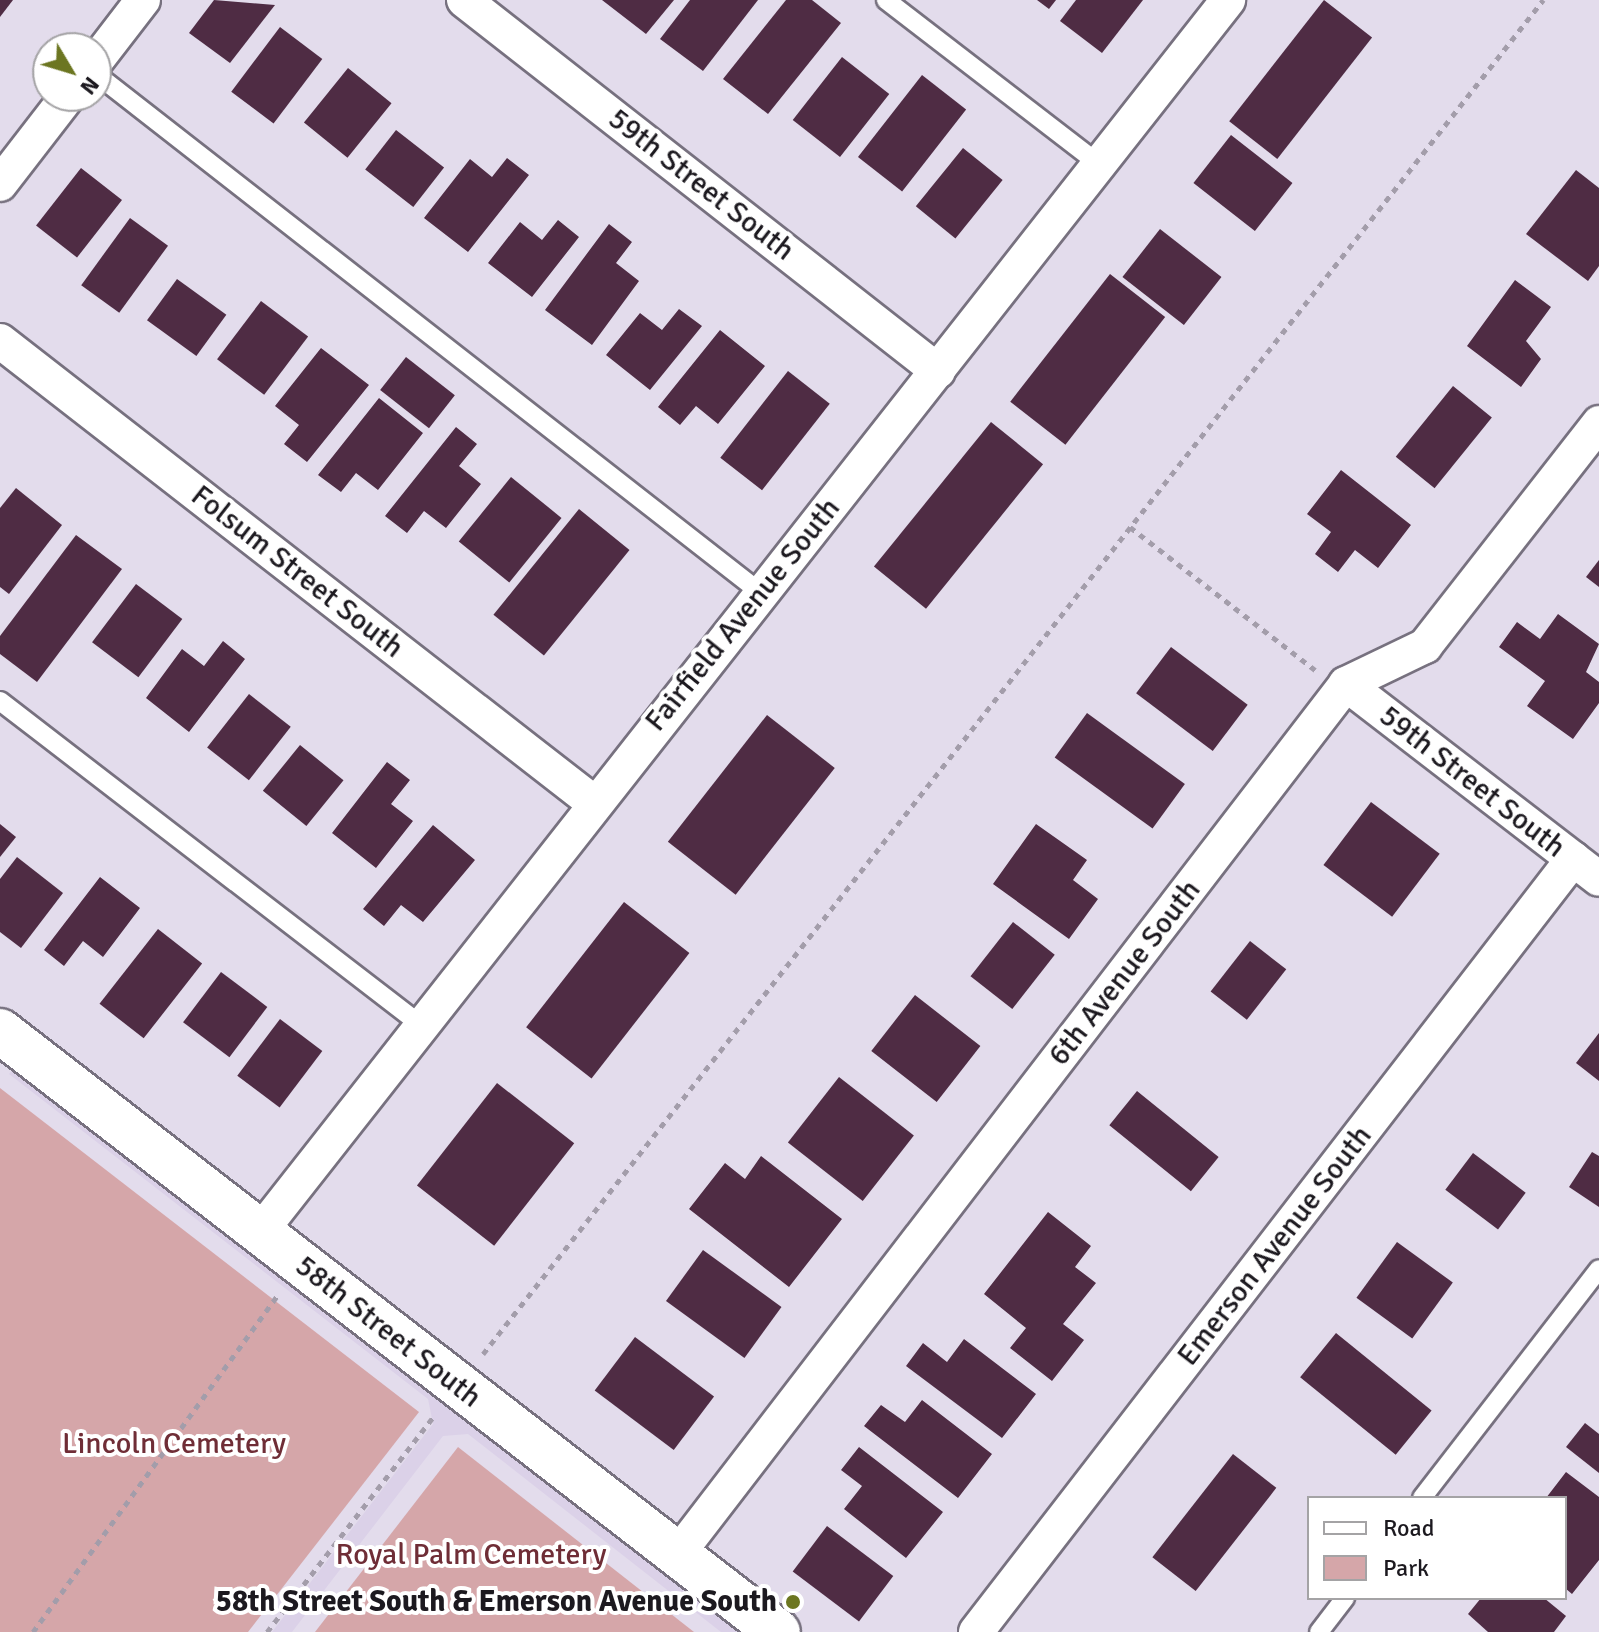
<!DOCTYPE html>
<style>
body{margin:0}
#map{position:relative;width:1599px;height:1632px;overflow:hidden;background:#e3dcec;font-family:Signika,sans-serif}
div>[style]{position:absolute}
.built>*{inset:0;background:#dbd1e8}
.green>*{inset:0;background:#d5a6a9}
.building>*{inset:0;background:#4f2c44;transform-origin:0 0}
.path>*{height:5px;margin-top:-2.5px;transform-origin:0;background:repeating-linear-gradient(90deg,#a39daa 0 6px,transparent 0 12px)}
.roads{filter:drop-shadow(2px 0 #77717f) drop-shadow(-2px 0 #77717f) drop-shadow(0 2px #77717f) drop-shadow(0 -2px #77717f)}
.lane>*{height:18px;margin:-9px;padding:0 9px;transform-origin:9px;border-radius:9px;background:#fff}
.street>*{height:34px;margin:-17px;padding:0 17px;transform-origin:17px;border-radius:17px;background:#fff}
.secondary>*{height:44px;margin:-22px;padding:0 22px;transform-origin:22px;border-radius:22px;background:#fff}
.dots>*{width:22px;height:22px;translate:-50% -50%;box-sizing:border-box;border:4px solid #fff;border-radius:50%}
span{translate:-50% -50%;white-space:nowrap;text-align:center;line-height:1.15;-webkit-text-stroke:8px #fff;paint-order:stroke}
.street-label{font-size:30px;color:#1c191f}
.park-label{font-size:30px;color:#6f2d36}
.poi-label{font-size:30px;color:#1c191f;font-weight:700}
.right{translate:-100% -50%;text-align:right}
.legend{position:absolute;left:1307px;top:1496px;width:260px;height:104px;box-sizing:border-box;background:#fff;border:2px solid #a4a3a5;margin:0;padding:10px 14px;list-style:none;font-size:24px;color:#1c191f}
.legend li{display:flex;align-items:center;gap:16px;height:40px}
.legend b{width:40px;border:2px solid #a4a3a5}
.north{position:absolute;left:32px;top:32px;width:80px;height:80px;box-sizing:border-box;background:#fff;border:2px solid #a4a3a5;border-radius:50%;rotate:128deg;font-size:22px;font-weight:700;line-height:32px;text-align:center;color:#1c191f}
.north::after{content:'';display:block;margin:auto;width:28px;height:36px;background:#6c7621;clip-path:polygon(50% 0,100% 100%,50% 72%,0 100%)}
</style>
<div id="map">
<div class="built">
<i style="clip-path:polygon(15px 1067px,746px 1632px,721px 1632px,468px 1434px,443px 1436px,292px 1632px,272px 1632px,433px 1424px,428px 1399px,9px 1074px)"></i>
</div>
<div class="green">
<i style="clip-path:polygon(0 1088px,419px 1412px,248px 1632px,0 1632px)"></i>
<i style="clip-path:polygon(458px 1447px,694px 1632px,315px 1632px)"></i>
</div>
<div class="building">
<i style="clip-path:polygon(0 0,13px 0,0 17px)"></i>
<i style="clip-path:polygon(214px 0,275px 5px,230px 63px,189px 33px)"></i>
<i style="clip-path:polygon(602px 0,674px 0,646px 34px)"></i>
<i style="clip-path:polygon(690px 0,758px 0,703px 71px,660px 39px)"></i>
<i style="clip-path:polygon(786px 0,812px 0,841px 23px,768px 114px,723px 79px)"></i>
<i style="clip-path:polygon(1037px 0,1056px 0,1049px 9px)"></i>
<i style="clip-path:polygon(1076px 0,1143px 0,1102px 53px,1060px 21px)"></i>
<i style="left:1324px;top:0;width:61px;height:154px;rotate:38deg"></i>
<i style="left:280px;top:27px;width:53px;height:81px;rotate:37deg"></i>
<i style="left:842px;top:57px;width:60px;height:80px;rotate:38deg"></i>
<i style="left:348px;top:68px;width:56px;height:70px;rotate:39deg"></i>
<i style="left:922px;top:75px;width:56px;height:104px;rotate:38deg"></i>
<i style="left:396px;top:130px;width:61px;height:50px;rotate:38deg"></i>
<i style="left:1231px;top:135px;width:78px;height:61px;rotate:38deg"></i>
<i style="left:963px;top:148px;width:51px;height:75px;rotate:39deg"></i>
<i style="clip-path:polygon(507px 158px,529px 175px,468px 252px,424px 218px,470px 159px,492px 177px)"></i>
<i style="left:81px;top:168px;width:52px;height:73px;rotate:38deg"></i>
<i style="clip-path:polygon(1576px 170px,1599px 188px,1599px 266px,1588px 281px,1526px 234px)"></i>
<i style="left:130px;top:218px;width:47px;height:83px;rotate:36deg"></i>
<i style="clip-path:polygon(558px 220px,579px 237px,532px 297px,488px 263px,520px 222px,542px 240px)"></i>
<i style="clip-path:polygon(609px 224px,632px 242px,616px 263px,639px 281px,592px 345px,545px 310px)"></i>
<i style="left:1160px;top:229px;width:78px;height:61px;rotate:38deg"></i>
<i style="left:1110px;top:274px;width:70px;height:162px;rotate:38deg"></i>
<i style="left:177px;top:279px;width:61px;height:51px;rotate:36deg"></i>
<i style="clip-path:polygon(1515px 280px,1551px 307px,1526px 341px,1541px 359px,1521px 387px,1467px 346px)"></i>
<i style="left:261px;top:301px;width:59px;height:73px;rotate:37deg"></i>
<i style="clip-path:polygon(679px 309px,702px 326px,650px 390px,606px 355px,640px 313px,662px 330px)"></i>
<i style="clip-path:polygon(720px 330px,765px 366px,718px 424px,696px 406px,680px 425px,658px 407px)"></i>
<i style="clip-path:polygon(321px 348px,369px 385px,307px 462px,284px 444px,299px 425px,275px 406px)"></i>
<i style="left:406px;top:357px;width:62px;height:42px;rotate:38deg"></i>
<i style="left:788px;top:371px;width:53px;height:110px;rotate:38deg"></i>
<i style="left:1453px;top:386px;width:50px;height:91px;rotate:39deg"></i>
<i style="clip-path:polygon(379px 398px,423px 433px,378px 490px,356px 473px,341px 492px,318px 475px)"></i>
<i style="left:991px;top:422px;width:67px;height:186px;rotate:39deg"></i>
<i style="clip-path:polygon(456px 427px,477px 444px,459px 466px,481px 484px,446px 528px,424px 511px,407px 533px,385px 516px)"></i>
<i style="clip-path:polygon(1341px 470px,1411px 525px,1378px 568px,1355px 550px,1338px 572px,1315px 554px,1331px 532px,1307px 514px)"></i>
<i style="left:511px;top:477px;width:65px;height:83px;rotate:39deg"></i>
<i style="clip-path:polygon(16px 488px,62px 525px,9px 594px,0 587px,0 508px)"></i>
<i style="left:579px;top:509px;width:65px;height:136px;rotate:39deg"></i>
<i style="clip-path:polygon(76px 535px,122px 569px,37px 682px,0 654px,0 636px)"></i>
<i style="clip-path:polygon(1599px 560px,1599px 587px,1586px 577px)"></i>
<i style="left:136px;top:584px;width:58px;height:73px;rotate:37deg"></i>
<i style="clip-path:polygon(1558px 614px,1599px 644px,1586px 672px,1599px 682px,1599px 703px,1573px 739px,1527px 706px,1545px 681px,1499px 647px,1517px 622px,1540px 639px)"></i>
<i style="clip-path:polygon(223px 641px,245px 659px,189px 732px,146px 698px,182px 649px,204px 666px)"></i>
<i style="left:1171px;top:647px;width:96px;height:58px;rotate:37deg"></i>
<i style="left:249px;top:694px;width:53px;height:68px;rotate:38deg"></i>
<i style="left:1087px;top:713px;width:121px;height:55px;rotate:36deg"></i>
<i style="left:767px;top:715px;width:86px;height:161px;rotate:38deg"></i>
<i style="left:300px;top:745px;width:56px;height:59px;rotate:39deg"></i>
<i style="clip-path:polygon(387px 762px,410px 780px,391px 804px,413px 821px,376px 868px,332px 833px)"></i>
<i style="left:1371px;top:802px;width:86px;height:79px;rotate:37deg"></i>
<i style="clip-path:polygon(0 824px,16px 837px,0 857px)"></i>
<i style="clip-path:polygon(1036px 824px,1087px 860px,1073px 880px,1098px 899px,1069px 939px,993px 884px)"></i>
<i style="clip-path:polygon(433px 825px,475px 860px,423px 922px,401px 905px,384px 926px,363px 909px)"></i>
<i style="clip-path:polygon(17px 857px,63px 893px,21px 948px,0 932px,0 879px)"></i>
<i style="clip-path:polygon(100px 877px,140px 908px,103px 957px,83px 941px,64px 966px,44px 950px)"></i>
<i style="left:624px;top:902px;width:83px;height:159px;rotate:38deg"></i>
<i style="left:1013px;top:922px;width:53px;height:69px;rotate:38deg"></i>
<i style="left:158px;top:929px;width:56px;height:95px;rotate:38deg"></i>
<i style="left:1250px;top:941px;width:46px;height:64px;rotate:38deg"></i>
<i style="left:221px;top:972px;width:58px;height:63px;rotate:37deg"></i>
<i style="left:915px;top:995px;width:83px;height:71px;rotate:38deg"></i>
<i style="left:280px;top:1019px;width:53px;height:71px;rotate:37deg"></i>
<i style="clip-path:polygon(1599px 1033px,1599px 1081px,1576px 1063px)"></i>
<i style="left:839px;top:1077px;width:95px;height:83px;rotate:38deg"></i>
<i style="left:497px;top:1083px;width:98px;height:130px;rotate:38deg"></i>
<i style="left:1137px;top:1091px;width:105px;height:44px;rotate:39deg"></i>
<i style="clip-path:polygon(1592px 1152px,1599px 1156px,1599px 1207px,1569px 1187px)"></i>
<i style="left:1473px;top:1153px;width:66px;height:46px;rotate:37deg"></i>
<i style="clip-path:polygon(761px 1156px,842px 1219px,789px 1287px,689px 1209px,725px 1163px,745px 1179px)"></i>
<i style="clip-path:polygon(1048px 1212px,1091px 1246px,1075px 1267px,1096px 1283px,1063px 1324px,1084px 1340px,1052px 1381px,1010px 1348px,1026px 1328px,984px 1294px)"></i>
<i style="left:1397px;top:1242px;width:69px;height:69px;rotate:36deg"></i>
<i style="left:703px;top:1250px;width:97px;height:63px;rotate:36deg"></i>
<i style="left:1336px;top:1333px;width:123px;height:57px;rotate:39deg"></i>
<i style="left:635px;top:1337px;width:99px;height:67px;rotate:37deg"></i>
<i style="clip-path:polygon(964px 1339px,1036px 1394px,1002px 1438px,906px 1366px,923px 1343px,947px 1362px)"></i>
<i style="clip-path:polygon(922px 1400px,992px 1454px,958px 1498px,864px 1426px,881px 1405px,905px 1422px)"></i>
<i style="clip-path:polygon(1585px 1423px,1599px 1434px,1599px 1473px,1566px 1447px)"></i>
<i style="clip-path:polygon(859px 1447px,943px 1512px,906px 1558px,844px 1509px,862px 1486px,841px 1470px)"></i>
<i style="left:1233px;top:1454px;width:55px;height:131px;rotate:38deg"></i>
<i style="clip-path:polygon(1566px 1472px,1599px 1497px,1599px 1560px,1572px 1594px,1565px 1588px,1565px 1498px,1546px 1498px)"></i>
<i style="left:827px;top:1526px;width:83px;height:57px;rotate:37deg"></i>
<i style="clip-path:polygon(1481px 1598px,1544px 1598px,1566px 1616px,1554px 1632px,1488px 1632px,1468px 1614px)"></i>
</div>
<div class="path">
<i style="left:1130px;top:527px;width:234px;rotate:37.7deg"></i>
<i style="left:483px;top:1354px;width:1720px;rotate:-51.94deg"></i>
<i style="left:33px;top:1632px;width:418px;rotate:-54deg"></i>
<i style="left:267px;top:1632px;width:274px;rotate:-52.3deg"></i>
</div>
<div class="roads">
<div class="lane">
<i style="left:886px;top:0;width:269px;rotate:37.6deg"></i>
<i style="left:96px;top:74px;width:844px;rotate:37.97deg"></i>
<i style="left:0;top:701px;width:531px;rotate:37.58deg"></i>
<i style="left:1422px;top:1498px;width:289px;rotate:-52.3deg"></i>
<i style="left:1319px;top:1632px;width:43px;rotate:-52.6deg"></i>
</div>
<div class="street">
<i style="left:464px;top:0;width:602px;rotate:38.05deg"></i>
<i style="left:96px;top:61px;width:77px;rotate:-52.4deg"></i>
<i style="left:0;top:184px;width:111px;rotate:-52.3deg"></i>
<i style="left:0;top:341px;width:753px;rotate:37.87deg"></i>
<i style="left:1346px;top:684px;width:319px;rotate:37.6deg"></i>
<i style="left:260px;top:1232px;width:1567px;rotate:-51.84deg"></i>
<i style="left:677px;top:1555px;width:1098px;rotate:-52.47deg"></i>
<i style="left:1346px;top:684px;width:88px;rotate:-25.7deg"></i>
<i style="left:1425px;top:646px;width:283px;rotate:-52deg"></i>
<i style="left:976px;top:1632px;width:977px;rotate:-52.32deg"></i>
</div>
<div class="secondary">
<i style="left:0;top:1031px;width:983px;rotate:37.69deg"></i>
</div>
</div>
<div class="dots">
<i style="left:793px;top:1602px;background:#6c7621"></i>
</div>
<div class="street-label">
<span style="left:701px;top:185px;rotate:38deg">59th Street South</span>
<span style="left:297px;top:572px;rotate:38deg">Folsum Street South</span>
<span style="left:743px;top:615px;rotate:-51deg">Fairfield Avenue South</span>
<span style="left:1472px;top:782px;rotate:38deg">59th Street South</span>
<span style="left:1125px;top:973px;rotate:-52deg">6th Avenue South</span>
<span style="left:1275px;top:1246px;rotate:-52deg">Emerson Avenue South</span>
<span style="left:388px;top:1332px;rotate:38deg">58th Street South</span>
</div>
<div class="park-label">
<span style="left:174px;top:1444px">Lincoln Cemetery</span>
<span style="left:471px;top:1555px">Royal Palm Cemetery</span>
</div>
<div class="poi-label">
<span class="right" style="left:777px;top:1602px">58th Street South &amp; Emerson Avenue South</span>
</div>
<ul class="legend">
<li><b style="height:10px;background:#fff"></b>Road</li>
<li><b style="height:22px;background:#d5a6a9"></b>Park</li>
</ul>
<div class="north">N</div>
</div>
